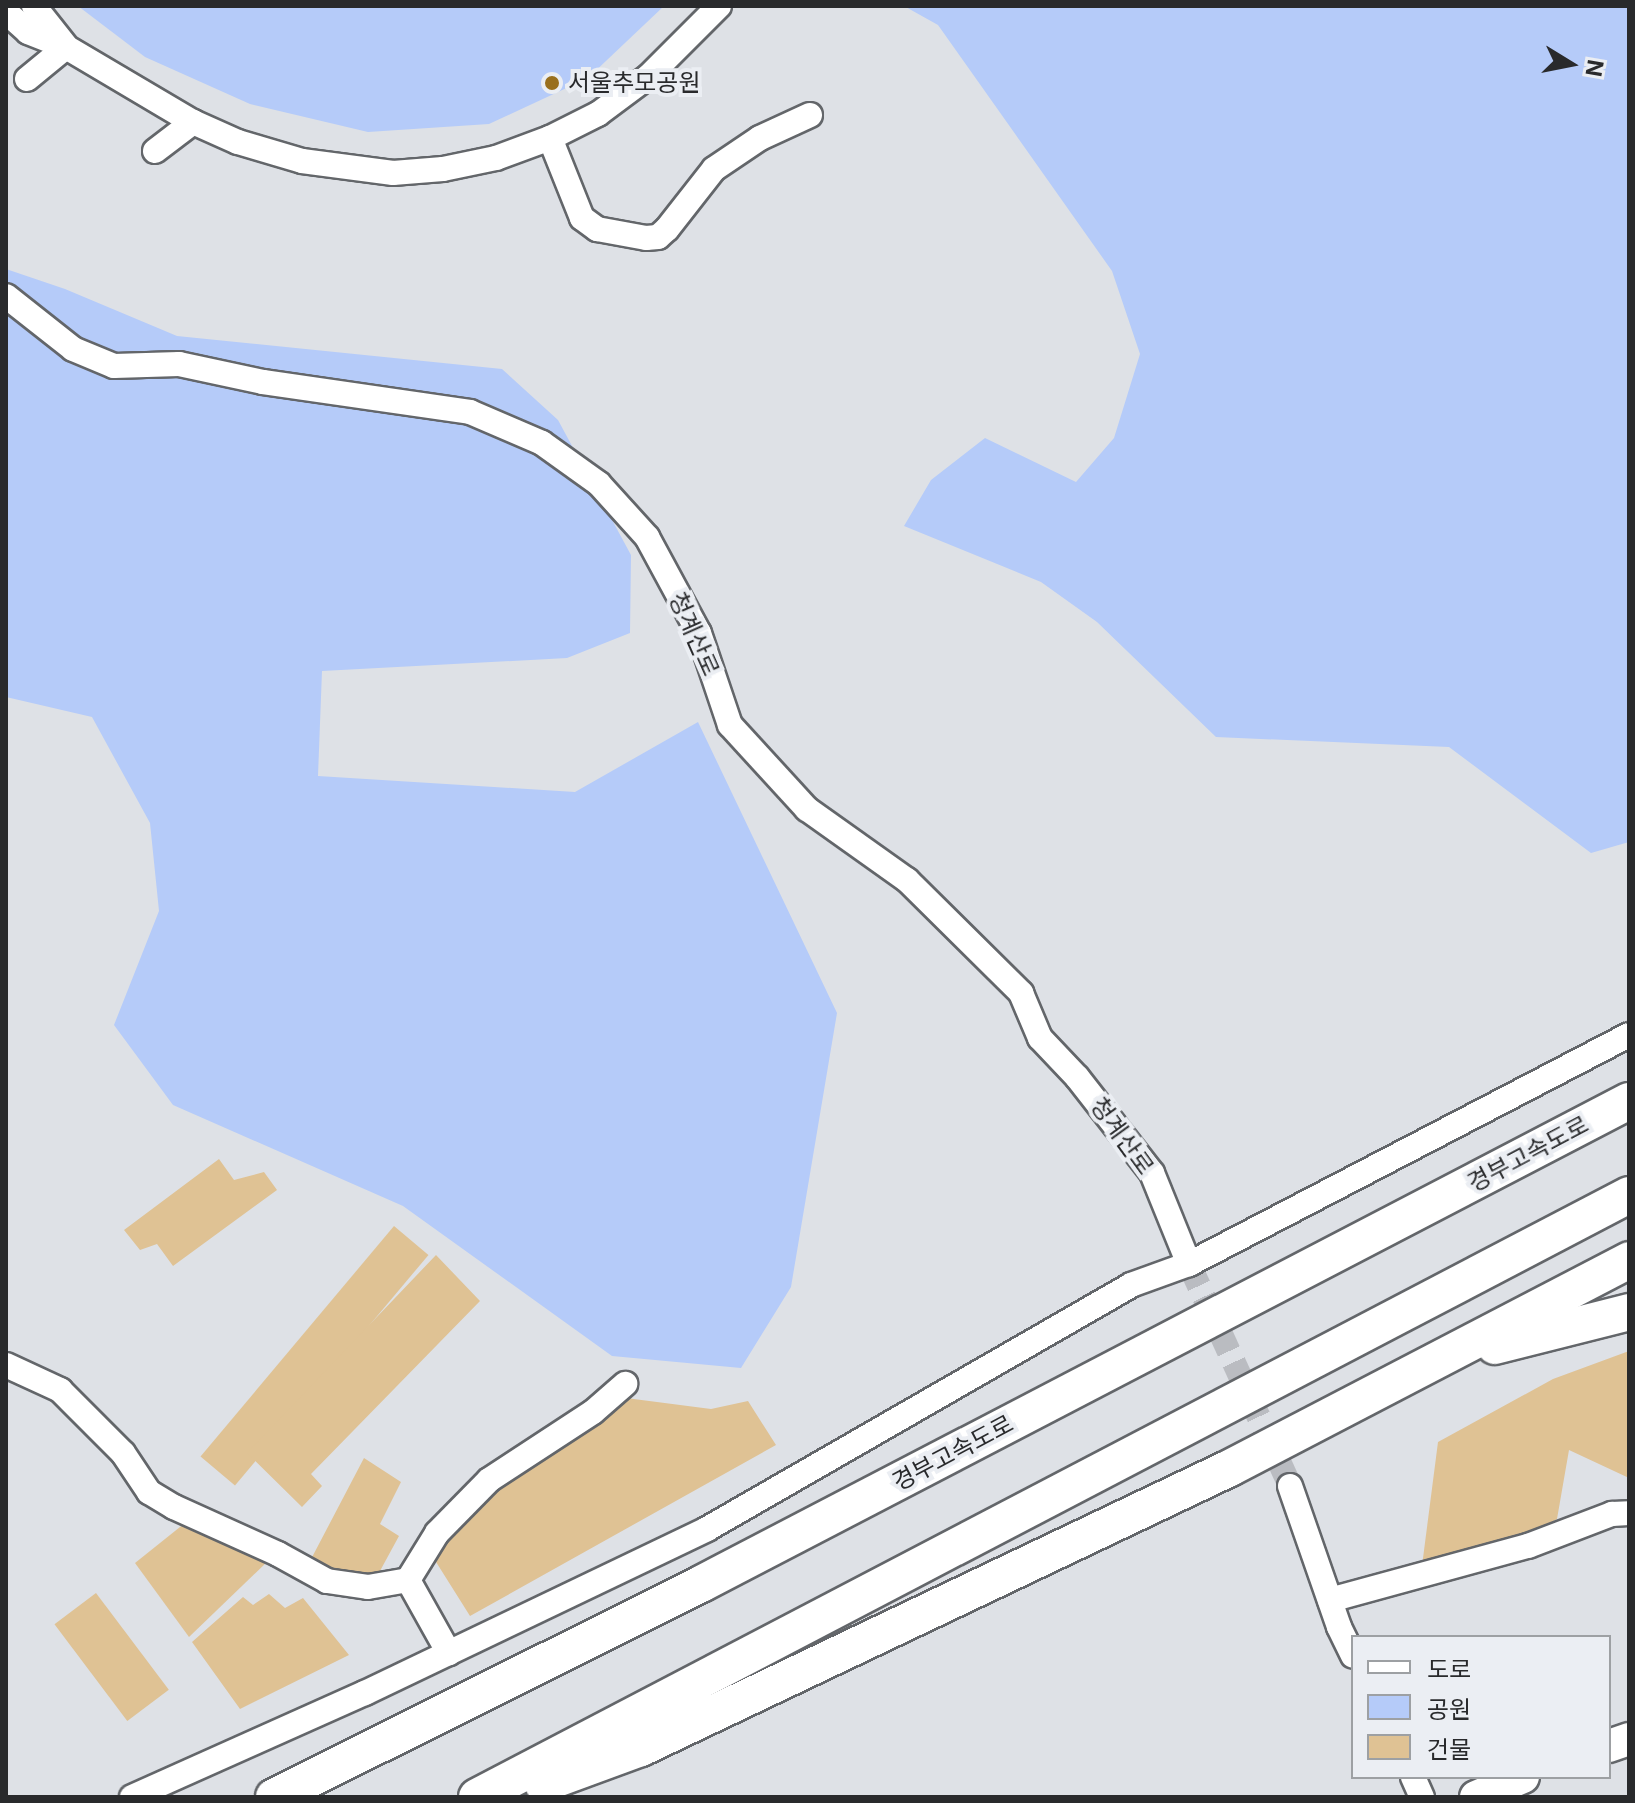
<!DOCTYPE html>
<meta charset="utf-8">
<style>
body{margin:0}
#map{position:relative;width:1635px;height:1803px;overflow:hidden;background:#dee1e6;font-family:Inter,"Noto Sans KR",sans-serif}
div>[style]{position:absolute}
.green>*{inset:0;background:#b5cbf9}
.building>*{inset:0;background:#dfc294;transform-origin:0 0}
.minor-tunnel>*{height:24px;margin-top:-12px;transform-origin:0;background:repeating-linear-gradient(90deg,#babcc1 0 24px,transparent 0 36px)}
.roads{filter:drop-shadow(2px 0 #63666a) drop-shadow(-2px 0 #63666a) drop-shadow(0 2px #63666a) drop-shadow(0 -2px #63666a)}
.minor>*{height:24px;margin:-12px;padding:0 12px;transform-origin:12px;border-radius:12px;background:#fff}
.major>*{height:32px;margin:-16px;padding:0 16px;transform-origin:16px;border-radius:16px;background:#fff}
.highway>*{height:36px;margin:-18px;padding:0 18px;transform-origin:18px;border-radius:18px;background:#fff}
.dots>*{width:22px;height:22px;translate:-50% -50%;box-sizing:border-box;border:4px solid #ebeef3;border-radius:50%}
span{translate:-50% -50%;white-space:nowrap;text-align:center;line-height:1.15;-webkit-text-stroke:8px #ebeef3;paint-order:stroke}
.poi-label{font-size:24px;color:#292a2c}
.left{translate:0 -50%;text-align:left}
.street-label{font-size:24px;color:#292a2c}
.frame{position:absolute;inset:0;border:8px solid #292a2c;pointer-events:none}
.legend{position:absolute;left:1351px;top:1635px;width:260px;height:144px;box-sizing:border-box;background:#ebeef3;border:2px solid #9da0a3;margin:0;padding:10px 14px;list-style:none;font-size:24px;color:#292a2c}
.legend li{display:flex;align-items:center;gap:16px;height:40px}
.legend b{width:40px;border:2px solid #9da0a3}
.north{position:absolute;left:1531px;top:24px;width:80px;height:80px;-webkit-text-stroke:6px #ebeef3;paint-order:stroke;rotate:100deg;font-size:22px;font-weight:700;line-height:32px;text-align:center;color:#292a2c}
.north::after{content:'';display:block;margin:auto;width:28px;height:36px;background:#292a2c;clip-path:polygon(50% 0,100% 100%,50% 72%,0 100%)}
</style>
<div id="map">
<div class="green">
<i style="clip-path:polygon(78px 6px,664px 6px,588px 78px,489px 124px,368px 132px,250px 104px,145px 57px)"></i>
<i style="clip-path:polygon(904px 6px,1629px 6px,1629px 842px,1591px 853px,1449px 747px,1216px 737px,1097px 622px,1041px 582px,904px 526px,931px 480px,985px 438px,1076px 482px,1114px 438px,1140px 354px,1112px 271px,938px 25px)"></i>
<i style="clip-path:polygon(6px 269px,65px 289px,177px 336px,502px 369px,558px 420px,631px 555px,630px 633px,567px 658px,322px 671px,318px 776px,575px 792px,698px 722px,837px 1013px,791px 1287px,741px 1368px,612px 1356px,403px 1206px,173px 1105px,114px 1025px,159px 911px,150px 823px,92px 717px,6px 697px)"></i>
</div>
<div class="building">
<i style="clip-path:polygon(219px 1159px,234px 1180px,264px 1172px,277px 1190px,173px 1266px,157px 1244px,140px 1250px,124px 1230px)"></i>
<i style="left:394px;top:1226px;width:45px;height:301px;rotate:40deg"></i>
<i style="clip-path:polygon(436px 1255px,480px 1301px,311px 1474px,322px 1486px,302px 1507px,247px 1453px)"></i>
<i style="clip-path:polygon(1629px 1351px,1629px 1478px,1569px 1450px,1557px 1519px,1535px 1531px,1422px 1566px,1438px 1442px,1553px 1379px)"></i>
<i style="clip-path:polygon(626px 1398px,711px 1409px,748px 1401px,776px 1445px,470px 1616px,431px 1554px,490px 1490px)"></i>
<i style="clip-path:polygon(364px 1458px,401px 1482px,380px 1524px,399px 1536px,374px 1582px,352px 1571px,346px 1582px,309px 1563px)"></i>
<i style="clip-path:polygon(185px 1523px,268px 1561px,189px 1637px,135px 1563px)"></i>
<i style="left:96px;top:1593px;width:121px;height:52px;rotate:53deg"></i>
<i style="clip-path:polygon(269px 1594px,285px 1608px,303px 1598px,349px 1655px,240px 1709px,192px 1642px,243px 1597px,253px 1605px)"></i>
</div>
<div class="minor-tunnel">
<i style="left:1189px;top:1264px;width:244px;rotate:65.5deg"></i>
</div>
<div class="roads">
<div class="minor">
<i style="left:34px;top:6px;width:50px;rotate:51.5deg"></i>
<i style="left:6px;top:12px;width:30px;rotate:42deg"></i>
<i style="left:28px;top:32px;width:41px;rotate:21.5deg"></i>
<i style="left:66px;top:47px;width:147px;rotate:30.6deg"></i>
<i style="left:193px;top:122px;width:49px;rotate:24deg"></i>
<i style="left:238px;top:142px;width:67px;rotate:16.5deg"></i>
<i style="left:302px;top:161px;width:92px;rotate:7.5deg"></i>
<i style="left:393px;top:173px;width:50px;rotate:-4.6deg"></i>
<i style="left:443px;top:169px;width:54px;rotate:-11.7deg"></i>
<i style="left:496px;top:158px;width:58px;rotate:-20.3deg"></i>
<i style="left:550px;top:138px;width:54px;rotate:-26.6deg"></i>
<i style="left:598px;top:114px;width:64px;rotate:-36.7deg"></i>
<i style="left:649px;top:76px;width:99px;rotate:-45deg"></i>
<i style="left:27px;top:79px;width:50px;rotate:-39.4deg"></i>
<i style="left:550px;top:138px;width:86px;rotate:68.2deg"></i>
<i style="left:582px;top:218px;width:19px;rotate:36deg"></i>
<i style="left:597px;top:229px;width:50px;rotate:10.4deg"></i>
<i style="left:646px;top:238px;width:12px;rotate:-5deg"></i>
<i style="left:658px;top:237px;width:12px;rotate:-42deg"></i>
<i style="left:667px;top:229px;width:76px;rotate:-51.9deg"></i>
<i style="left:714px;top:169px;width:55px;rotate:-34deg"></i>
<i style="left:760px;top:138px;width:55px;rotate:-24.7deg"></i>
<i style="left:155px;top:151px;width:48px;rotate:-37.3deg"></i>
<i style="left:6px;top:296px;width:85px;rotate:38.3deg"></i>
<i style="left:73px;top:349px;width:44px;rotate:22.5deg"></i>
<i style="left:114px;top:366px;width:65px;rotate:-1.8deg"></i>
<i style="left:179px;top:364px;width:86px;rotate:12.1deg"></i>
<i style="left:263px;top:382px;width:209px;rotate:8.2deg"></i>
<i style="left:470px;top:412px;width:78px;rotate:23.3deg"></i>
<i style="left:542px;top:443px;width:70px;rotate:35.7deg"></i>
<i style="left:599px;top:484px;width:72px;rotate:47.8deg"></i>
<i style="left:647px;top:537px;width:109px;rotate:61.6deg"></i>
<i style="left:699px;top:633px;width:97px;rotate:71.4deg"></i>
<i style="left:730px;top:725px;width:114px;rotate:47.5deg"></i>
<i style="left:807px;top:809px;width:123px;rotate:35.4deg"></i>
<i style="left:907px;top:880px;width:161px;rotate:44.7deg"></i>
<i style="left:1021px;top:993px;width:49px;rotate:67.1deg"></i>
<i style="left:1040px;top:1038px;width:54px;rotate:46.5deg"></i>
<i style="left:1077px;top:1077px;width:122px;rotate:52deg"></i>
<i style="left:1152px;top:1173px;width:98px;rotate:67.9deg"></i>
<i style="left:6px;top:1365px;width:60px;rotate:24.8deg"></i>
<i style="left:60px;top:1390px;width:89px;rotate:45deg"></i>
<i style="left:123px;top:1453px;width:47px;rotate:56.3deg"></i>
<i style="left:149px;top:1492px;width:29px;rotate:31deg"></i>
<i style="left:174px;top:1507px;width:114px;rotate:24.3deg"></i>
<i style="left:278px;top:1554px;width:56px;rotate:28.9deg"></i>
<i style="left:327px;top:1581px;width:41px;rotate:8.3deg"></i>
<i style="left:368px;top:1587px;width:41px;rotate:-9.9deg"></i>
<i style="left:408px;top:1580px;width:84px;rotate:60.7deg"></i>
<i style="left:1290px;top:1486px;width:149px;rotate:70.8deg"></i>
<i style="left:1339px;top:1627px;width:32px;rotate:64deg"></i>
<i style="left:408px;top:1580px;width:55px;rotate:-58.3deg"></i>
<i style="left:437px;top:1533px;width:74px;rotate:-45.5deg"></i>
<i style="left:489px;top:1480px;width:124px;rotate:-33.2deg"></i>
<i style="left:593px;top:1412px;width:43px;rotate:-41.2deg"></i>
<i style="left:1330px;top:1600px;width:205px;rotate:-15.3deg"></i>
<i style="left:1528px;top:1546px;width:90px;rotate:-20.9deg"></i>
<i style="left:1612px;top:1514px;width:17px;rotate:-3deg"></i>
<i style="left:1413px;top:1777px;width:22px;rotate:66deg"></i>
<i style="left:132px;top:1797px;width:255px;rotate:-24.1deg"></i>
<i style="left:365px;top:1693px;width:379px;rotate:-25.6deg"></i>
<i style="left:707px;top:1529px;width:489px;rotate:-29.9deg"></i>
<i style="left:1131px;top:1285px;width:62px;rotate:-19.9deg"></i>
<i style="left:1189px;top:1264px;width:496px;rotate:-27.5deg"></i>
</div>
<div class="major">
<i style="left:1609px;top:1746px;width:21px;rotate:-19deg"></i>
<i style="left:1476px;top:1797px;width:51px;rotate:-23.1deg"></i>
</div>
<div class="highway">
<i style="left:1495px;top:1346px;width:138px;rotate:-14.2deg"></i>
<i style="left:543px;top:1784px;width:104px;rotate:-20.2deg"></i>
<i style="left:641px;top:1748px;width:652px;rotate:-25.43deg"></i>
<i style="left:1230px;top:1468px;width:450px;rotate:-27.5deg"></i>
<i style="left:274px;top:1797px;width:477px;rotate:-26.5deg"></i>
<i style="left:701px;top:1584px;width:1046px;rotate:-27.5deg"></i>
<i style="left:477px;top:1797px;width:1300px;rotate:-27.59deg"></i>
</div>
</div>
<div class="dots">
<i style="left:552px;top:83px;background:#996f1d"></i>
</div>
<div class="poi-label">
<span class="left" style="left:568px;top:83px">서울추모공원</span>
</div>
<div class="street-label">
<span style="left:694px;top:634px;rotate:66deg">청계산로</span>
<span style="left:1122px;top:1136px;rotate:54deg">청계산로</span>
<span style="left:1528px;top:1154px;rotate:-28deg">경부고속도로</span>
<span style="left:953px;top:1453px;rotate:-28deg">경부고속도로</span>
</div>
<div class="frame"></div>
<ul class="legend">
<li><b style="height:10px;background:#fff"></b>도로</li>
<li><b style="height:22px;background:#b5cbf9"></b>공원</li>
<li><b style="height:22px;background:#dfc294"></b>건물</li>
</ul>
<div class="north">N</div>
</div>
